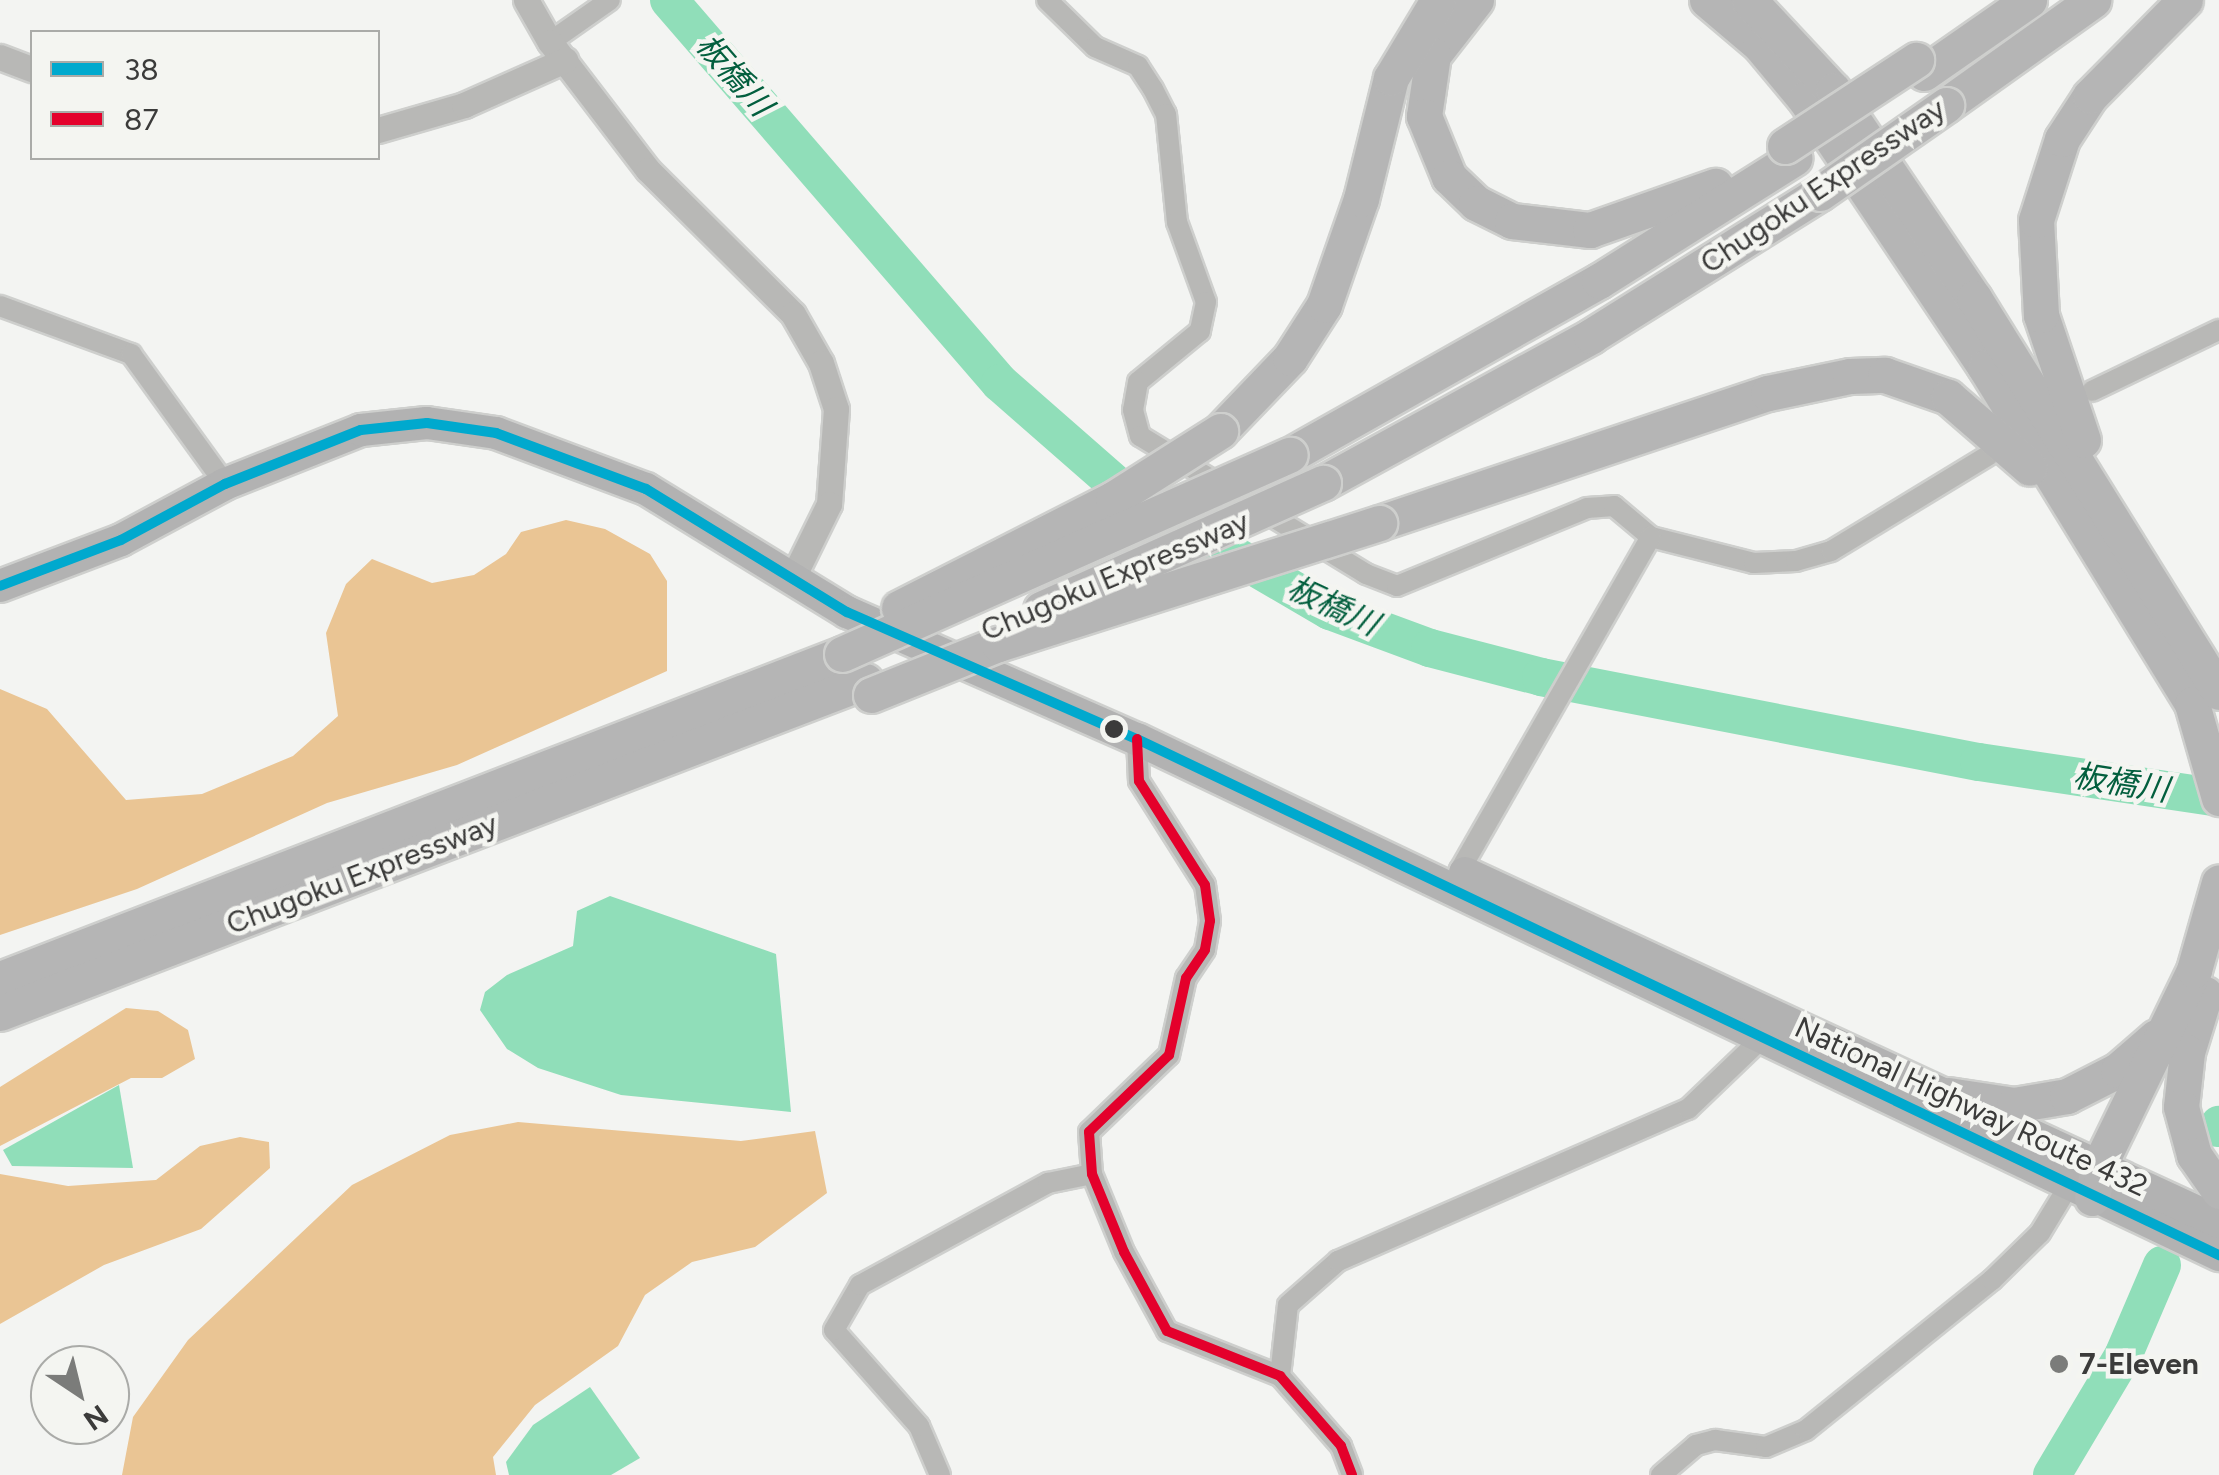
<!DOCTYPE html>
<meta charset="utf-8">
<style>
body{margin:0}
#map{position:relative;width:2219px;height:1475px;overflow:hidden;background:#f3f4f2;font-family:Figtree,"Noto Sans JP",sans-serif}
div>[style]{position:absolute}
.forest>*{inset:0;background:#eac594}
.water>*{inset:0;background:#90deb9}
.river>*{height:38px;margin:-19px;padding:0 19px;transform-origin:19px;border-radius:19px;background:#90deb9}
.roads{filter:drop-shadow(2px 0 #cecfcd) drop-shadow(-2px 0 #cecfcd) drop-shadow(0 2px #cecfcd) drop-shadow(0 -2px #cecfcd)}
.minor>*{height:20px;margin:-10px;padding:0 10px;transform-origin:10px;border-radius:10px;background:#b8b8b6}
.tertiary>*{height:25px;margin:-12.5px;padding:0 12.5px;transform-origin:12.5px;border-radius:12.5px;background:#b8b8b6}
.trunk>*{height:32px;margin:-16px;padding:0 16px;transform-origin:16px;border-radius:16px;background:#b2b2b2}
.motorway>*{height:35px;margin:-17.5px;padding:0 17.5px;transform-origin:17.5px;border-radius:17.5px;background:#b5b5b5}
.bridges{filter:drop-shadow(2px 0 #cecfcd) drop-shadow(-2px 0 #cecfcd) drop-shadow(0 2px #cecfcd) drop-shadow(0 -2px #cecfcd)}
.motorway-bridge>*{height:35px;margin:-17.5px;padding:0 17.5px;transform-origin:17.5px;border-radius:17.5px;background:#b5b5b5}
.bus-1>*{height:10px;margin:-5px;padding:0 5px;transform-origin:5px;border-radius:5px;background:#00a9ce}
.bus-2>*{height:10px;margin:-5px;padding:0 5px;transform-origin:5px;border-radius:5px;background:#e4002b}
.dots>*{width:28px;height:28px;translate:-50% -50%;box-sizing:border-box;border:5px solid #f4f5f1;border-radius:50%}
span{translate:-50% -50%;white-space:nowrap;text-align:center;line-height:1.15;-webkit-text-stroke:9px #f4f5f1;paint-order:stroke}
.street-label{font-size:30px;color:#3b3b3a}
.poi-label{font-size:30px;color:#3b3b3a;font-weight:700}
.left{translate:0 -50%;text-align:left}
.water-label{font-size:32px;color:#035f3e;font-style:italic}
.legend{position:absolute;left:30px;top:30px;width:350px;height:130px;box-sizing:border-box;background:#f4f5f1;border:2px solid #aaaba8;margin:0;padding:12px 18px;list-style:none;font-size:30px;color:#3b3b3a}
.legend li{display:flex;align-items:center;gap:20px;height:50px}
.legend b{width:50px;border:2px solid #aaaba8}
.north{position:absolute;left:30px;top:1345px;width:100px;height:100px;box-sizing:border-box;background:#f4f5f1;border:2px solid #aaaba8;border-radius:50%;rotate:145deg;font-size:28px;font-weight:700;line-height:40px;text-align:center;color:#3b3b3a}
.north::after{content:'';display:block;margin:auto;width:35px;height:45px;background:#7b7c7a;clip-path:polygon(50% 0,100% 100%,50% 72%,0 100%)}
</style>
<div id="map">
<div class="forest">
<i style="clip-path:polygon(566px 520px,605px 529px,650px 554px,667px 581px,667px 671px,457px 765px,327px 803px,137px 889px,0 935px,0 689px,47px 709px,126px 800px,202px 794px,293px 756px,338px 716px,326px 633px,346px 584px,372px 559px,432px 583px,474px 575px,506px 554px,521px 532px)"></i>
<i style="clip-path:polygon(126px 1008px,158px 1011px,188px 1030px,195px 1059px,162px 1078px,131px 1078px,0 1146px,0 1087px)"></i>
<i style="clip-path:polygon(518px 1122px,741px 1141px,815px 1131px,827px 1193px,755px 1247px,692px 1262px,645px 1295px,618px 1346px,535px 1405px,493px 1457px,496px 1475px,122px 1475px,133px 1417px,188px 1340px,352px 1185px,450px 1135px)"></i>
<i style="clip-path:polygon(240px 1137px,269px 1142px,270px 1168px,201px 1229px,104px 1265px,0 1324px,0 1174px,68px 1186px,156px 1180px,200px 1146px)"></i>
</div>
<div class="water">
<i style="clip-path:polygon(610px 896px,776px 954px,791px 1112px,621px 1095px,538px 1068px,507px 1049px,480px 1010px,485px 992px,507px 975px,573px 946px,577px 911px)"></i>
<i style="clip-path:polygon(119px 1085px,133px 1168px,12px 1166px,3px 1150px)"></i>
<i style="clip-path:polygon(590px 1387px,640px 1458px,611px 1475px,509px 1475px,506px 1462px,533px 1425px)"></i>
</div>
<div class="river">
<i style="left:669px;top:0;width:506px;rotate:49.17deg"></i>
<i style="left:1000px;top:383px;width:161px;rotate:41.2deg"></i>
<i style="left:1121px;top:489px;width:242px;rotate:30.3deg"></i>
<i style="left:1330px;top:611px;width:107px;rotate:20.3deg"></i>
<i style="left:1430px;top:648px;width:115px;rotate:14.6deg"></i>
<i style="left:1541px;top:677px;width:446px;rotate:11deg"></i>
<i style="left:1979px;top:762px;width:243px;rotate:8.5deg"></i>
<i style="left:2217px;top:1128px;width:4px;rotate:-56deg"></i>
<i style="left:2052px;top:1475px;width:139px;rotate:-59.2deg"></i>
<i style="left:2123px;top:1356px;width:99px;rotate:-66.8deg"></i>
</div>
<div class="roads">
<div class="minor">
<i style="left:1047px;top:0;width:67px;rotate:44.4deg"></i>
<i style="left:1095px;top:47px;width:47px;rotate:23.8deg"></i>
<i style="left:1138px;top:66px;width:27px;rotate:57deg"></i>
<i style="left:1153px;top:89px;width:28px;rotate:63deg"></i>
<i style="left:1166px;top:114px;width:109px;rotate:84.2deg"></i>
<i style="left:1177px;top:222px;width:85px;rotate:70.1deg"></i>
<i style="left:1206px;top:302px;width:30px;rotate:102deg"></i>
<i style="left:1200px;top:331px;width:80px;rotate:140.6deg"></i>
<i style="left:1138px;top:382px;width:28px;rotate:100deg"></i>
<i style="left:1133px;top:410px;width:27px;rotate:75deg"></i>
<i style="left:1140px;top:436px;width:265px;rotate:31.4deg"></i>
<i style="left:1366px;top:574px;width:33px;rotate:21deg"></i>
<i style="left:1397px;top:586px;width:205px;rotate:-22.3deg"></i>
<i style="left:1587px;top:508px;width:27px;rotate:-4deg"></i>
<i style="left:1614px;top:506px;width:48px;rotate:40deg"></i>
<i style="left:1651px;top:537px;width:106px;rotate:14.2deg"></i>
<i style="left:1754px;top:563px;width:42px;rotate:-2.7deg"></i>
<i style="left:1796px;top:561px;width:36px;rotate:-16deg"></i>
<i style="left:1831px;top:551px;width:185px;rotate:-31.3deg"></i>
<i style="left:550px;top:42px;width:73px;rotate:-35deg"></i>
<i style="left:0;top:306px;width:140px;rotate:20.1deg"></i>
<i style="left:131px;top:354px;width:160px;rotate:54.1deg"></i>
<i style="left:2092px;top:391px;width:141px;rotate:-25.7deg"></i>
<i style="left:1137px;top:739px;width:42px;rotate:87.3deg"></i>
<i style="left:1139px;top:781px;width:123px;rotate:57.6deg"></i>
<i style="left:1205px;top:885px;width:36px;rotate:82deg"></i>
<i style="left:1210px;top:921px;width:29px;rotate:100deg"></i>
<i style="left:1205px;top:950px;width:34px;rotate:124deg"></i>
<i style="left:1186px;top:978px;width:79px;rotate:102.4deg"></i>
<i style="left:1169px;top:1055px;width:111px;rotate:136.1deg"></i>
<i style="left:1089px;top:1132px;width:42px;rotate:85.9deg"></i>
<i style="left:1092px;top:1174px;width:84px;rotate:67.7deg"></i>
<i style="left:1124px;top:1252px;width:90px;rotate:61.4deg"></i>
<i style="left:1167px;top:1331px;width:122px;rotate:21.7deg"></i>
<i style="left:1280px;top:1376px;width:93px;rotate:48.9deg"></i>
<i style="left:1341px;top:1446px;width:31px;rotate:69deg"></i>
<i style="left:1460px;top:870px;width:384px;rotate:-60.2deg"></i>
<i style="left:1280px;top:1376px;width:71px;rotate:-83.6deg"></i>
<i style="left:1288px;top:1305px;width:67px;rotate:-41.3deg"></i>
<i style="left:1338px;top:1261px;width:382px;rotate:-23.5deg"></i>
<i style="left:1688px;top:1109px;width:101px;rotate:-43.8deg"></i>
<i style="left:940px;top:1475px;width:53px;rotate:-113.2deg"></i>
<i style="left:919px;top:1426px;width:128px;rotate:-131.5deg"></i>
<i style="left:834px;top:1330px;width:52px;rotate:-60deg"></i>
<i style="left:860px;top:1285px;width:214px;rotate:-28.5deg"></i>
<i style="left:1048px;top:1183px;width:45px;rotate:-11.6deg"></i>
<i style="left:1661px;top:1475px;width:46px;rotate:-40.6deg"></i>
<i style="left:1696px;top:1445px;width:20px;rotate:-15deg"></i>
<i style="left:1715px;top:1440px;width:51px;rotate:7.8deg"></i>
<i style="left:1766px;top:1447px;width:43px;rotate:-23deg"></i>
<i style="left:1806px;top:1430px;width:239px;rotate:-38.9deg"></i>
<i style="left:1992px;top:1280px;width:67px;rotate:-44.4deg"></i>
<i style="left:2040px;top:1233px;width:54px;rotate:-58.7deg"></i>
</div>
<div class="tertiary">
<i style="left:526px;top:0;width:48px;rotate:60.3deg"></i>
<i style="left:550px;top:42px;width:161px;rotate:52.6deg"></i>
<i style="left:648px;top:170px;width:204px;rotate:44.8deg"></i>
<i style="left:793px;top:314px;width:56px;rotate:60.3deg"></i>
<i style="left:821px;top:363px;width:48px;rotate:71.9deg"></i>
<i style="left:836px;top:409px;width:95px;rotate:94.2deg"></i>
<i style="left:829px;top:504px;width:79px;rotate:116.2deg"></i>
<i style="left:0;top:57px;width:34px;rotate:21deg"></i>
<i style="left:378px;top:130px;width:90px;rotate:-16.2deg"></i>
<i style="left:464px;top:105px;width:111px;rotate:-24deg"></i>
</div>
<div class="trunk">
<i style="left:0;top:586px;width:129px;rotate:-20.8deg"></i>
<i style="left:121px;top:540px;width:118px;rotate:-28.3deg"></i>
<i style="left:225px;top:484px;width:146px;rotate:-21.7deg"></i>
<i style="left:361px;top:430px;width:66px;rotate:-6.1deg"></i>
<i style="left:427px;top:423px;width:70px;rotate:8.2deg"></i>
<i style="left:496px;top:433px;width:160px;rotate:20.5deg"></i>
<i style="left:646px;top:489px;width:236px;rotate:31.5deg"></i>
<i style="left:847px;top:612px;width:317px;rotate:23.7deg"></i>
<i style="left:1137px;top:739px;width:1199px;rotate:25.5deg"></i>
<i style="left:1465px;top:873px;width:831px;rotate:24.84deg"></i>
</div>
<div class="motorway">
<i style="left:1476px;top:0;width:70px;rotate:128deg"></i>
<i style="left:1433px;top:55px;width:62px;rotate:98.4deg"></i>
<i style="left:1424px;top:116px;width:66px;rotate:67.7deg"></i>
<i style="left:1449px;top:177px;width:37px;rotate:44deg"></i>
<i style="left:1476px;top:203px;width:40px;rotate:26.6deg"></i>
<i style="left:1512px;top:221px;width:79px;rotate:6.6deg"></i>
<i style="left:1590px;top:230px;width:133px;rotate:-19.4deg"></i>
<i style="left:1707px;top:0;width:70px;rotate:40.3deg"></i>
<i style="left:1760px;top:45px;width:70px;rotate:50.2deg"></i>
<i style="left:1805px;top:99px;width:323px;rotate:56.1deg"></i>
<i style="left:1985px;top:367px;width:395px;rotate:58.4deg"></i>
<i style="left:2192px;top:704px;width:98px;rotate:74deg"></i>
<i style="left:1749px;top:0;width:123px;rotate:47deg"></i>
<i style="left:1833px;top:90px;width:251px;rotate:55.9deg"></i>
<i style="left:1974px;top:298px;width:464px;rotate:58.1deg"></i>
<i style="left:1924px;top:73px;width:128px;rotate:-34.8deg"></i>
<i style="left:1946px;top:105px;width:181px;rotate:-35.5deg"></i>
<i style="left:1220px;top:431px;width:101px;rotate:-46.2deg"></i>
<i style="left:1290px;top:358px;width:63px;rotate:-57.3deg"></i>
<i style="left:1324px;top:305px;width:112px;rotate:-70.8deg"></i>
<i style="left:1361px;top:199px;width:125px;rotate:-76.1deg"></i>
<i style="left:1391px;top:78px;width:91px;rotate:-58.9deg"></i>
<i style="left:2083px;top:440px;width:132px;rotate:-108.6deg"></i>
<i style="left:2041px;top:315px;width:95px;rotate:-93deg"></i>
<i style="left:2036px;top:220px;width:85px;rotate:-72.2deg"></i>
<i style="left:2062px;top:139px;width:51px;rotate:-56.9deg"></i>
<i style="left:2090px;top:96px;width:135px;rotate:-45.3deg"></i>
<i style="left:1290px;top:455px;width:355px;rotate:-29.4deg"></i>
<i style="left:1599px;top:281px;width:231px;rotate:-32.2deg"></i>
<i style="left:1323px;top:483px;width:306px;rotate:-28.7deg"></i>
<i style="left:1591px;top:336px;width:270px;rotate:-32deg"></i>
<i style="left:1379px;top:523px;width:410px;rotate:-18.5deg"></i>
<i style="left:1768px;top:393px;width:84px;rotate:-11.7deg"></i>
<i style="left:1850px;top:376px;width:35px;rotate:-2deg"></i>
<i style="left:1885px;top:375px;width:67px;rotate:19.2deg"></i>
<i style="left:1948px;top:397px;width:108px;rotate:40.9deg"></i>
<i style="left:0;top:979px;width:903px;rotate:-21.11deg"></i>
<i style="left:2205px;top:994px;width:61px;rotate:107.2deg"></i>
<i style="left:2187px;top:1052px;width:55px;rotate:96.2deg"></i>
<i style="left:2181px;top:1107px;width:50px;rotate:74.8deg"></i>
<i style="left:2194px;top:1155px;width:44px;rotate:55.2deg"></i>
<i style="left:0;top:1013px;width:927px;rotate:-20.98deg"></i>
<i style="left:1948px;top:1095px;width:67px;rotate:8.6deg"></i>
<i style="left:2014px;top:1105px;width:54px;rotate:-9.6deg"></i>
<i style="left:2067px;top:1096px;width:57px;rotate:-27deg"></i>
<i style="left:2118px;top:1070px;width:50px;rotate:-41deg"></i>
<i style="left:2092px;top:1198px;width:31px;rotate:-79deg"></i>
<i style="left:2098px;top:1168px;width:220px;rotate:-64.1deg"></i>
<i style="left:2194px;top:970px;width:91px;rotate:-74.1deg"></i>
</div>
</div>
<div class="bridges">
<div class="motorway-bridge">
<i style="left:1785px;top:146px;width:157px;rotate:-33.3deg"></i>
<i style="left:1820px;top:193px;width:154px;rotate:-34.9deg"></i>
<i style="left:899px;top:608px;width:240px;rotate:-27deg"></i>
<i style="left:1113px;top:499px;width:127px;rotate:-32.4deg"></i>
<i style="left:1041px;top:609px;width:309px;rotate:-24.1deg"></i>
<i style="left:842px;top:654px;width:490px;rotate:-24deg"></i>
<i style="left:871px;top:695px;width:137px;rotate:-21.9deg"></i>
<i style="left:998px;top:644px;width:400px;rotate:-17.6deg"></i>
</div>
</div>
<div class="bus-1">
<i style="left:0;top:586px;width:129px;rotate:-20.8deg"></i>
<i style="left:121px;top:540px;width:118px;rotate:-28.3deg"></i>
<i style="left:225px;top:484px;width:146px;rotate:-21.7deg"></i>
<i style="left:361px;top:430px;width:66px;rotate:-6.1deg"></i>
<i style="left:427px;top:423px;width:70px;rotate:8.2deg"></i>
<i style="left:496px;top:433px;width:160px;rotate:20.5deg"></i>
<i style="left:646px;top:489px;width:236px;rotate:31.5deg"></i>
<i style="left:847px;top:612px;width:317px;rotate:23.7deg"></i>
<i style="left:1137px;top:739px;width:1199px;rotate:25.5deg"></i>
</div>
<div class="bus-2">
<i style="left:1137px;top:739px;width:42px;rotate:87.3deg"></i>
<i style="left:1139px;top:781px;width:123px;rotate:57.6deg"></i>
<i style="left:1205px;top:885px;width:36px;rotate:82deg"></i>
<i style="left:1210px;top:921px;width:29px;rotate:100deg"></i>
<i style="left:1205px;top:950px;width:34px;rotate:124deg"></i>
<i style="left:1186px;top:978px;width:79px;rotate:102.4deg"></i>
<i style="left:1169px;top:1055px;width:111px;rotate:136.1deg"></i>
<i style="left:1089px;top:1132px;width:42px;rotate:85.9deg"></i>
<i style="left:1092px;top:1174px;width:84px;rotate:67.7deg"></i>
<i style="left:1124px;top:1252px;width:90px;rotate:61.4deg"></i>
<i style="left:1167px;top:1331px;width:122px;rotate:21.7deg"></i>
<i style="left:1280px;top:1376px;width:93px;rotate:48.9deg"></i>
<i style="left:1341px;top:1446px;width:31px;rotate:69deg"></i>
</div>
<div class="dots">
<i style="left:1114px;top:729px;background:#3b3b3a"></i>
<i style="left:2059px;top:1364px;background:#7b7c7a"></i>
</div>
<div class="street-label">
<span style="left:1823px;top:186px;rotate:-34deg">Chugoku Expressway</span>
<span style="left:1115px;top:576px;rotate:-23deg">Chugoku Expressway</span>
<span style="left:362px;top:874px;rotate:-21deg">Chugoku Expressway</span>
<span style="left:1971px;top:1107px;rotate:25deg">National Highway Route 432</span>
</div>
<div class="poi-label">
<span class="left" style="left:2079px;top:1364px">7-Eleven</span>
</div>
<div class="water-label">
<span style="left:734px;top:75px;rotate:49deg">板橋川</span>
<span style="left:1333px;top:606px;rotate:25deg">板橋川</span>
<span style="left:2121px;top:783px;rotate:9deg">板橋川</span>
</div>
<ul class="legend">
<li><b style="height:12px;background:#00a9ce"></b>38</li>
<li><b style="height:12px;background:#e4002b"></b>87</li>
</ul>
<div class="north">N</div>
</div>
